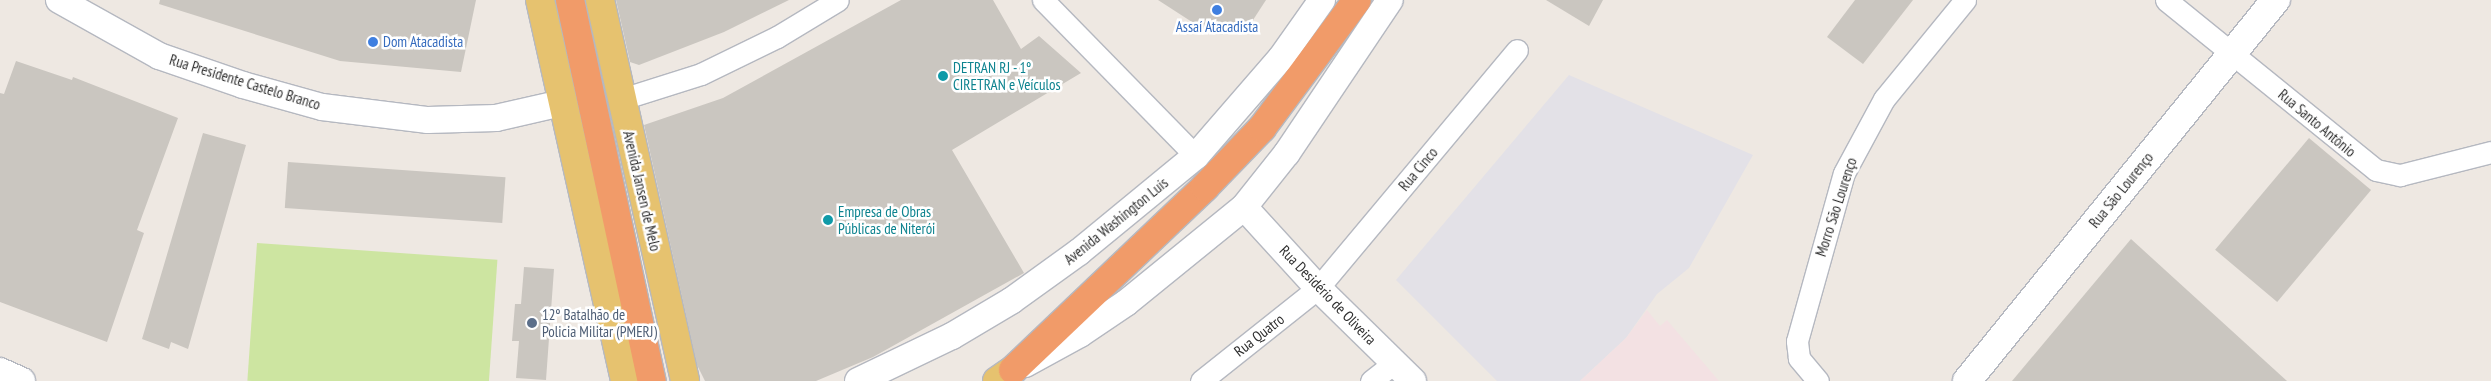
<!DOCTYPE html>
<meta charset="utf-8">
<style>
body{margin:0}
#map{position:relative;width:2491px;height:381px;overflow:hidden;background:#eee8e2;font-family:"PT Sans Narrow",sans-serif}
div>[style]{position:absolute}
.industrial>*{inset:0;background:#e3e1e7}
.medical>*{inset:0;background:#f3e1e3}
.pitch>*{inset:0;background:#cde5a1;transform-origin:0 0}
.building>*{inset:0;background:#cac6c0;transform-origin:0 0}
.roads{filter:drop-shadow(1px 0 #b5b8c0) drop-shadow(-1px 0 #b5b8c0) drop-shadow(0 1px #b5b8c0) drop-shadow(0 -1px #b5b8c0)}
.minor>*{height:21px;margin:-10.5px;padding:0 10.5px;transform-origin:10.5px;border-radius:10.5px;background:#fff}
.tertiary>*{height:26px;margin:-13px;padding:0 13px;transform-origin:13px;border-radius:13px;background:#fff}
.secondary>*{height:28px;margin:-14px;padding:0 14px;transform-origin:14px;border-radius:14px;background:#fff}
.primary>*{height:28px;margin:-14px;padding:0 14px;transform-origin:14px;border-radius:14px;background:#e6c26f}
.motorway>*{height:28px;margin:-14px;padding:0 14px;transform-origin:14px;border-radius:14px;background:#f19b69}
.dots>*{width:14px;height:14px;translate:-50% -50%;box-sizing:border-box;border:2px solid #fff;border-radius:50%}
span{translate:-50% -50%;white-space:nowrap;text-align:center;line-height:1.15;-webkit-text-stroke:5px #fff;paint-order:stroke}
.shop-label{font-size:15px;color:#366cbe}
.left{translate:0 -50%;text-align:left}
.culture-label{font-size:15px;color:#0d838f}
.street-label{font-size:15px;color:#2e2e2e}
.service-label{font-size:15px;color:#4e5e75}
</style>
<div id="map">
<div class="industrial">
<i style="clip-path:polygon(1569px 75px,1753px 155px,1689px 268px,1657px 294px,1626px 338px,1580px 381px,1497px 381px,1396px 280px)"></i>
</div>
<div class="medical">
<i style="clip-path:polygon(1647px 310px,1660px 326px,1667px 320px,1719px 381px,1580px 381px,1626px 338px)"></i>
</div>
<div class="pitch">
<i style="left:257px;top:243px;width:241px;height:138px;rotate:4deg"></i>
</div>
<div class="building">
<i style="clip-path:polygon(160px 0,476px 0,461px 72px,340px 61px,159px 4px)"></i>
<i style="clip-path:polygon(616px 0,789px 0,724px 32px,639px 65px,630px 62px)"></i>
<i style="clip-path:polygon(901px 0,993px 0,1021px 49px,1039px 36px,1081px 73px,952px 150px,1024px 273px,873px 357px,816px 381px,705px 381px,697px 365px,644px 125px,723px 98px)"></i>
<i style="clip-path:polygon(1158px 0,1266px 0,1253px 20px,1238px 32px,1223px 35px,1209px 33px)"></i>
<i style="clip-path:polygon(1546px 0,1603px 0,1589px 26px)"></i>
<i style="clip-path:polygon(1855px 0,1913px 0,1863px 64px,1827px 37px)"></i>
<i style="clip-path:polygon(16px 61px,72px 80px,73px 77px,178px 118px,137px 230px,144px 233px,107px 342px,0 302px,0 93px,4px 94px)"></i>
<i style="clip-path:polygon(203px 133px,246px 145px,188px 349px,171px 342px,169px 349px,142px 339px)"></i>
<i style="left:2309px;top:138px;width:81px;height:146px;rotate:40deg"></i>
<i style="left:288px;top:162px;width:218px;height:46px;rotate:4deg"></i>
<i style="clip-path:polygon(2131px 239px,2287px 381px,2012px 381px)"></i>
<i style="clip-path:polygon(524px 267px,554px 269px,546px 380px,516px 378px,519px 341px,512px 341px,515px 304px,521px 304px)"></i>
</div>
<div class="roads">
<div class="minor">
<i style="left:1043px;top:0;width:219px;rotate:45.6deg"></i>
<i style="left:2166px;top:0;width:270px;rotate:39deg"></i>
<i style="left:2376px;top:170px;width:25px;rotate:12deg"></i>
<i style="left:2400px;top:175px;width:94px;rotate:-14.2deg"></i>
<i style="left:622px;top:99px;width:83px;rotate:-17.6deg"></i>
<i style="left:701px;top:74px;width:85px;rotate:-26deg"></i>
<i style="left:777px;top:37px;width:71px;rotate:-31.2deg"></i>
<i style="left:1201px;top:381px;width:149px;rotate:-38.5deg"></i>
<i style="left:1318px;top:288px;width:310px;rotate:-50.1deg"></i>
<i style="left:1371px;top:381px;width:29px;rotate:-38deg"></i>
<i style="left:1818px;top:381px;width:30px;rotate:-130deg"></i>
<i style="left:1799px;top:358px;width:17px;rotate:-97deg"></i>
<i style="left:1797px;top:341px;width:174px;rotate:-74.4deg"></i>
<i style="left:1844px;top:173px;width:84px;rotate:-61.6deg"></i>
<i style="left:1884px;top:99px;width:128px;rotate:-50.7deg"></i>
</div>
<div class="tertiary">
<i style="left:59px;top:0;width:115px;rotate:29.2deg"></i>
<i style="left:159px;top:56px;width:89px;rotate:19deg"></i>
<i style="left:243px;top:85px;width:82px;rotate:15.6deg"></i>
<i style="left:322px;top:107px;width:107px;rotate:7deg"></i>
<i style="left:428px;top:120px;width:68px;rotate:-1.7deg"></i>
<i style="left:496px;top:118px;width:68px;rotate:-12.8deg"></i>
<i style="left:1244px;top:207px;width:110px;rotate:47.6deg"></i>
<i style="left:1318px;top:288px;width:133px;rotate:44.4deg"></i>
<i style="left:1025px;top:364px;width:63px;rotate:-28.6deg"></i>
<i style="left:1080px;top:334px;width:55px;rotate:-34deg"></i>
<i style="left:1126px;top:303px;width:152px;rotate:-39.1deg"></i>
<i style="left:1244px;top:207px;width:69px;rotate:-51.5deg"></i>
<i style="left:1287px;top:153px;width:184px;rotate:-56.1deg"></i>
<i style="left:0;top:371px;width:24px;rotate:24deg"></i>
<i style="left:858px;top:381px;width:104px;rotate:-25.6deg"></i>
<i style="left:952px;top:336px;width:69px;rotate:-30.7deg"></i>
<i style="left:1011px;top:301px;width:84px;rotate:-35.8deg"></i>
<i style="left:1079px;top:252px;width:151px;rotate:-39.4deg"></i>
<i style="left:1196px;top:156px;width:130px;rotate:-49.1deg"></i>
<i style="left:1281px;top:58px;width:71px;rotate:-54.7deg"></i>
</div>
<div class="secondary">
<i style="left:1967px;top:381px;width:491px;rotate:-51deg"></i>
</div>
<div class="primary">
<i style="left:540px;top:0;width:390px;rotate:77.4deg"></i>
<i style="left:600px;top:0;width:390px;rotate:77.4deg"></i>
<i style="left:997px;top:381px;width:19px;rotate:-35deg"></i>
</div>
<div class="motorway">
<i style="left:570px;top:0;width:390px;rotate:77.9deg"></i>
<i style="left:1013px;top:370px;width:265px;rotate:-43.6deg"></i>
<i style="left:1205px;top:187px;width:82px;rotate:-46deg"></i>
<i style="left:1262px;top:128px;width:159px;rotate:-53.4deg"></i>
</div>
</div>
<div class="dots">
<i style="left:1217px;top:10px;background:#3f7fe0"></i>
<i style="left:373px;top:42px;background:#3f7fe0"></i>
<i style="left:943px;top:76px;background:#0f9aa8"></i>
<i style="left:828px;top:220px;background:#0f9aa8"></i>
<i style="left:532px;top:323px;background:#5c6f8a"></i>
</div>
<div class="shop-label">
<span style="left:1217px;top:27px">Assaí Atacadista</span>
<span class="left" style="left:383px;top:42px">Dom Atacadista</span>
</div>
<div class="culture-label">
<span class="left" style="left:953px;top:76px">DETRAN RJ - 1º<br>CIRETRAN e Veículos</span>
<span class="left" style="left:838px;top:220px">Empresa de Obras<br>Públicas de Niterói</span>
</div>
<div class="street-label">
<span style="left:245px;top:82px;rotate:17deg">Rua Presidente Castelo Branco</span>
<span style="left:2317px;top:123px;rotate:40deg">Rua Santo Antônio</span>
<span style="left:1418px;top:169px;rotate:-50deg">Rua Cinco</span>
<span style="left:2121px;top:190px;rotate:-51deg">Rua São Lourenço</span>
<span style="left:642px;top:191px;rotate:77deg">Avenida Jansen de Melo</span>
<span style="left:1836px;top:207px;rotate:-72deg">Morro São Lourenço</span>
<span style="left:1116px;top:221px;rotate:-39deg">Avenida Washington Luís</span>
<span style="left:1328px;top:295px;rotate:46deg">Rua Desidério de Oliveira</span>
<span style="left:1259px;top:335px;rotate:-38deg">Rua Quatro</span>
</div>
<div class="service-label">
<span class="left" style="left:542px;top:323px">12º Batalhão de<br>Policia Militar (PMERJ)</span>
</div>
</div>
